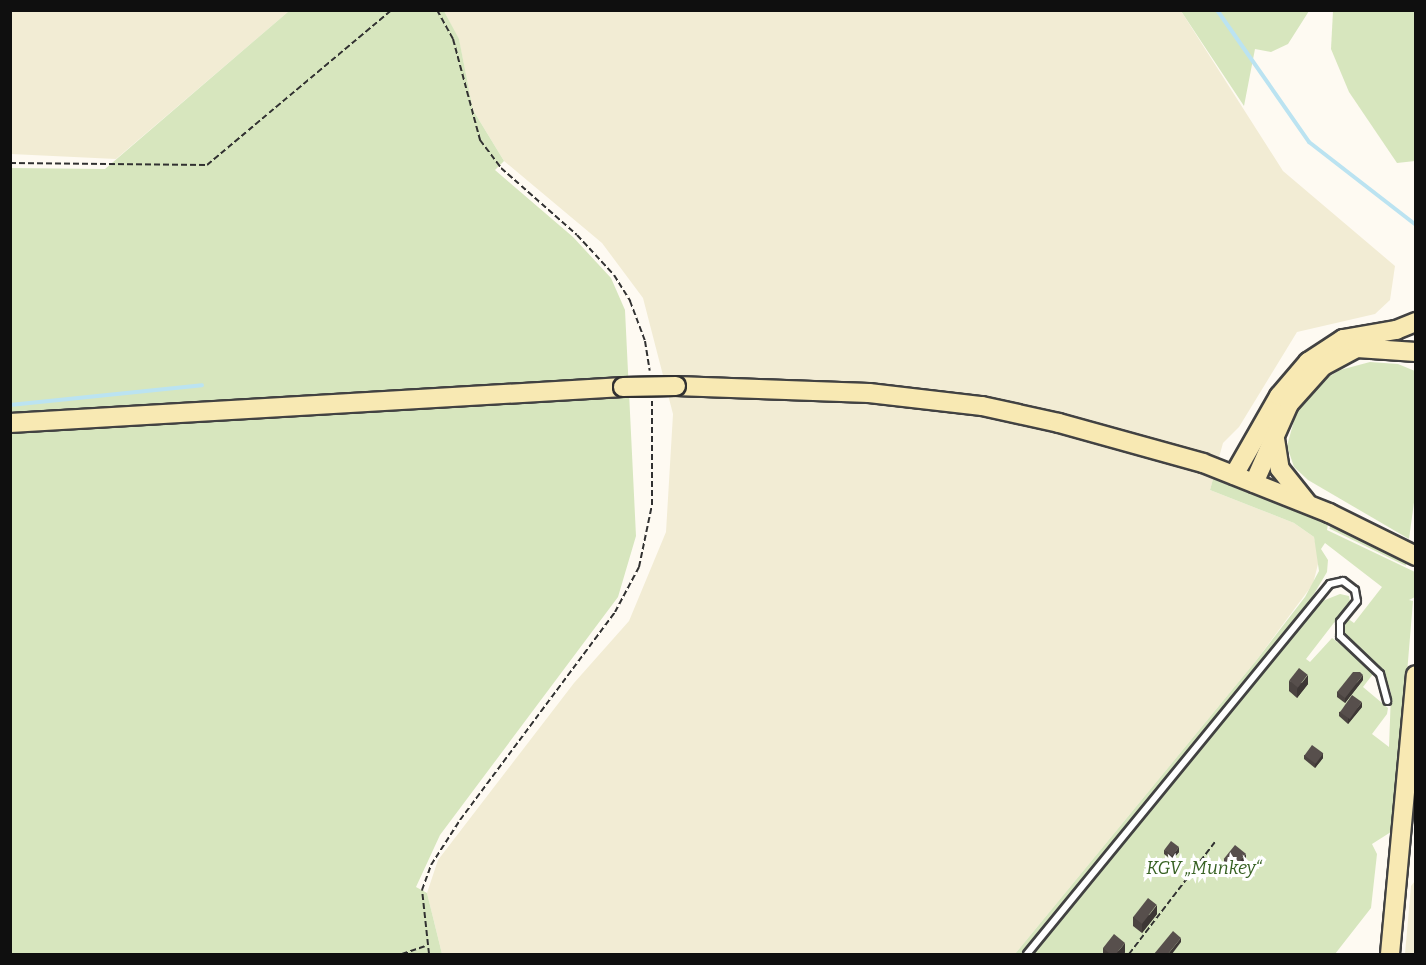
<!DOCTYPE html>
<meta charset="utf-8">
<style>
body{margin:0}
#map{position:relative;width:1426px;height:965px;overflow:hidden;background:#fefaf2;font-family:Bitter,serif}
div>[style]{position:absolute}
.farmland>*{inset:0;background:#f2ecd4}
.green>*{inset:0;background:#d7e6be;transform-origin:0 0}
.stream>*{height:4px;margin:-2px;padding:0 2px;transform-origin:2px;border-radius:2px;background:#bbe3f1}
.path>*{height:2px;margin-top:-1px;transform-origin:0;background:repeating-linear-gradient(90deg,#313131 0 6px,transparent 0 9px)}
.roads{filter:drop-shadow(2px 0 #424242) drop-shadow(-2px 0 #424242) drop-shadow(0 2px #424242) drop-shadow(0 -2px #424242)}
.service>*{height:6px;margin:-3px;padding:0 3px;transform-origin:3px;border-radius:3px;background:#fff}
.secondary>*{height:18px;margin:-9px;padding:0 9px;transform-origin:9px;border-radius:9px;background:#f8e9b3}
.bridges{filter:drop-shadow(2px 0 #313131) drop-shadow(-2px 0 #313131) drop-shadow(0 2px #313131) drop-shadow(0 -2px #313131)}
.secondary-bridge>*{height:18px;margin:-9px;padding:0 9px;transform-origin:9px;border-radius:9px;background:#f8e9b3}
.wall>*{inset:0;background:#4b4441}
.shaded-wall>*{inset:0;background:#3d3735}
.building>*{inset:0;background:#574f4c;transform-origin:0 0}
span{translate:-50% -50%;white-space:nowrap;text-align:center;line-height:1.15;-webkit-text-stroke:6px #fff;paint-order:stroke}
.park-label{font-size:18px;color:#386224;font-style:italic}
.frame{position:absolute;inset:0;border:12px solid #0f0f0f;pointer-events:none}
</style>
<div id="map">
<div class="farmland">
<i style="clip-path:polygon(11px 11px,289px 11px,116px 159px,11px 154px)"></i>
<i style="clip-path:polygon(444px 11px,1181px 11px,1283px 171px,1395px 266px,1390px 300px,1375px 314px,1297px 332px,1239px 427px,1223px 443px,1210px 490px,1294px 523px,1314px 537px,1319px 560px,1313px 584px,1255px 662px,1015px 954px,442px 954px,427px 893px,438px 860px,574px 683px,629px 621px,666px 532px,673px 414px,643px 298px,602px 243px,504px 161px,473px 110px,459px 40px)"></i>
<i style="clip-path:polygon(1415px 881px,1415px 954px,1405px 954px,1411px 886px)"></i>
</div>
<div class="green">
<i style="clip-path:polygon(289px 11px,444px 11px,459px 39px,473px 110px,504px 161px,495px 170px,573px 237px,611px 278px,625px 310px,636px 536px,618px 597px,440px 835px,416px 887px,427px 893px,442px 954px,11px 954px,11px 168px,105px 169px)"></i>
<i style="clip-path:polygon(1181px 11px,1309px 11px,1288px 44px,1271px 52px,1255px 49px,1244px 106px)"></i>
<i style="clip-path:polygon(1333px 11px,1415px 11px,1415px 161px,1397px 163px,1349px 92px,1331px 49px)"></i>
<i style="clip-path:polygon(1370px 362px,1398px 364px,1415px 371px,1415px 495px,1409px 539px,1308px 480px,1294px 467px,1287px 446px,1298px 406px,1317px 384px,1340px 370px)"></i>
<i style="clip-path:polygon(1213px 479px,1328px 524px,1327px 530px,1415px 572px,1415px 597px,1409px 600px,1413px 601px,1394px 830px,1372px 844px,1377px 854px,1371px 908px,1335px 954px,1032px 954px,1300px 622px,1320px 602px,1340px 594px,1349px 596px,1350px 602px,1306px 659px,1310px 662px,1332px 638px,1371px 666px,1373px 674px,1363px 687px,1388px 708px,1387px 714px,1372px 734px,1389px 747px,1391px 693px,1388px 684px,1378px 667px,1347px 640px,1342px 629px,1347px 618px,1354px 623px,1382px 587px,1325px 543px,1321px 549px,1328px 560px,1327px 572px,1311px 599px,1024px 954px,1015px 954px,1255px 662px,1305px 597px,1319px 571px,1314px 537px,1294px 523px,1210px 490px)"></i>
<i style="left:1331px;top:525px;width:85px;height:4px;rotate:26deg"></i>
</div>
<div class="stream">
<i style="left:1217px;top:10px;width:161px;rotate:55.1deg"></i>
<i style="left:1309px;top:142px;width:135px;rotate:37.8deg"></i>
<i style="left:10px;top:405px;width:193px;rotate:-5.9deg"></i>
</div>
<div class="path">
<i style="left:437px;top:10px;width:33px;rotate:61deg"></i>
<i style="left:453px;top:39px;width:105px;rotate:75deg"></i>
<i style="left:480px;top:140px;width:35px;rotate:53deg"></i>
<i style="left:501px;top:168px;width:101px;rotate:41.4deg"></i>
<i style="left:577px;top:235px;width:54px;rotate:47.2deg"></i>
<i style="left:614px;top:275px;width:31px;rotate:58deg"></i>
<i style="left:630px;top:301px;width:43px;rotate:69.4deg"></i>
<i style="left:645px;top:341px;width:30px;rotate:81deg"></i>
<i style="left:10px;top:163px;width:197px;rotate:0.6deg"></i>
<i style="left:207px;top:165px;width:241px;rotate:-40deg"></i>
<i style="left:402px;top:954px;width:24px;rotate:-19deg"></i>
<i style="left:429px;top:954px;width:64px;rotate:-96.2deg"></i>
<i style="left:422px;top:890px;width:27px;rotate:-70deg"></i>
<i style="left:431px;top:865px;width:54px;rotate:-57.2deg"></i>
<i style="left:460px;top:820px;width:259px;rotate:-53.3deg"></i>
<i style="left:615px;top:612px;width:51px;rotate:-61.9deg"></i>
<i style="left:639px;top:567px;width:63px;rotate:-78.2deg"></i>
<i style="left:652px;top:505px;width:104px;rotate:-90deg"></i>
<i style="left:1129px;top:954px;width:141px;rotate:-52.5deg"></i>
</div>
<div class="roads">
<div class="service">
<i style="left:1027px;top:954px;width:478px;rotate:-50.7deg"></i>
<i style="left:1330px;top:584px;width:13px;rotate:-13deg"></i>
<i style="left:1343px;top:581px;width:15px;rotate:37deg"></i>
<i style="left:1355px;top:590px;width:11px;rotate:80deg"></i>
<i style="left:1357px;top:601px;width:27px;rotate:129deg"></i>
<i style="left:1340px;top:622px;width:14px;rotate:90deg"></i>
<i style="left:1340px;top:636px;width:55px;rotate:43.5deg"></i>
<i style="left:1380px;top:674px;width:28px;rotate:75deg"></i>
</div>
<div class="secondary">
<i style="left:676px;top:386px;width:193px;rotate:2.1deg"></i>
<i style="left:869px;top:393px;width:114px;rotate:6.6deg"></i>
<i style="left:982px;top:406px;width:79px;rotate:12.4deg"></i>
<i style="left:1059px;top:423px;width:149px;rotate:15.5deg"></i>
<i style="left:1203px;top:463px;width:136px;rotate:21.6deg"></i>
<i style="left:1329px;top:513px;width:97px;rotate:26.3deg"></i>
<i style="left:10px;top:423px;width:614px;rotate:-3.36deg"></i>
<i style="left:1275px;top:439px;width:30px;rotate:81deg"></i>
<i style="left:1280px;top:469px;width:43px;rotate:51.5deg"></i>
<i style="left:1234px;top:475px;width:91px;rotate:-60.3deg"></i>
<i style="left:1279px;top:396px;width:45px;rotate:-49.5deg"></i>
<i style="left:1308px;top:362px;width:42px;rotate:-33.3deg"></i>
<i style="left:1343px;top:339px;width:54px;rotate:-9.6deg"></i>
<i style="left:1396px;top:330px;width:22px;rotate:-22deg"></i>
<i style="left:1254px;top:483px;width:86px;rotate:-66.1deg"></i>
<i style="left:1289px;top:404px;width:51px;rotate:-48.2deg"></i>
<i style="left:1323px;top:366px;width:38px;rotate:-28deg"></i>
<i style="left:1357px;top:348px;width:59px;rotate:3.9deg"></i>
<i style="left:1390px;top:954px;width:280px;rotate:-84.7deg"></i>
</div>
</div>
<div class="bridges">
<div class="secondary-bridge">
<i style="left:623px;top:387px;width:53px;rotate:-1.1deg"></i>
</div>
</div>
<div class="wall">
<i style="clip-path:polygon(1363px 680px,1345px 703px,1337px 697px,1337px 692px)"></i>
<i style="clip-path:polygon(1289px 681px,1308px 684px,1297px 698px,1289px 691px)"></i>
<i style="clip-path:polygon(1362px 707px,1348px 724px,1339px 716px,1339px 712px)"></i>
<i style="clip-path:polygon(1304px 755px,1323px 758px,1315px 768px,1304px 759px)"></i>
<i style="clip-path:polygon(1164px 850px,1179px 852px,1172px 860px,1164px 854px)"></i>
<i style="clip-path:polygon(1246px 858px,1235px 872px,1224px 863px,1224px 859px)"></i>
<i style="clip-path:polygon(1157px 914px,1142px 933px,1133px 926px,1133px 917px)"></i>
<i style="clip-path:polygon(1103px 948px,1125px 952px,1124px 954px,1103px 954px)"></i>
</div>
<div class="shaded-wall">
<i style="clip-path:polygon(1308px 675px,1308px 684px,1297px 698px,1297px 689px)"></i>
<i style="clip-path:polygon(1363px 675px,1363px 680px,1345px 703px,1345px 698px)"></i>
<i style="clip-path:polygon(1362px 702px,1362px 707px,1348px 724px,1348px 719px)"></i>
<i style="clip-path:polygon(1323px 753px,1323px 758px,1315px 768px,1315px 763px)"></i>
<i style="clip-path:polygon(1179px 847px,1179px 852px,1172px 860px,1172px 856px)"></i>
<i style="clip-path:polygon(1246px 854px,1246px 858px,1235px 872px,1235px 867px)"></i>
<i style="clip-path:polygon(1157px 905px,1157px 914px,1142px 933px,1142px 924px)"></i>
<i style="clip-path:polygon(1181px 938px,1181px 942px,1172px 954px,1168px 954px)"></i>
<i style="clip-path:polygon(1125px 943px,1125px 952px,1124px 954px,1116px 954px)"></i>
</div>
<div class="building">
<i style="left:1299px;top:668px;width:11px;height:16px;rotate:38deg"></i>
<i style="clip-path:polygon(1353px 672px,1360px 672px,1363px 675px,1345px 698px,1337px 692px)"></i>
<i style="left:1352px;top:695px;width:12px;height:21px;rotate:35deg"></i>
<i style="left:1312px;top:745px;width:14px;height:13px;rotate:36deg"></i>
<i style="left:1171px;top:841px;width:10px;height:11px;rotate:37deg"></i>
<i style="left:1235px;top:845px;width:14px;height:18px;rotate:39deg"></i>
<i style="left:1148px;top:898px;width:11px;height:24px;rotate:38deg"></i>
<i style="clip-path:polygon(1173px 931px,1181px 938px,1168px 954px,1154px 954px)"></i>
<i style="clip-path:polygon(1114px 934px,1125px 943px,1116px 954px,1110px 954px,1103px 948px)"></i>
</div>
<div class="park-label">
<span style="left:1204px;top:868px">KGV „Munkey“</span>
</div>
<div class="frame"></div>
</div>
